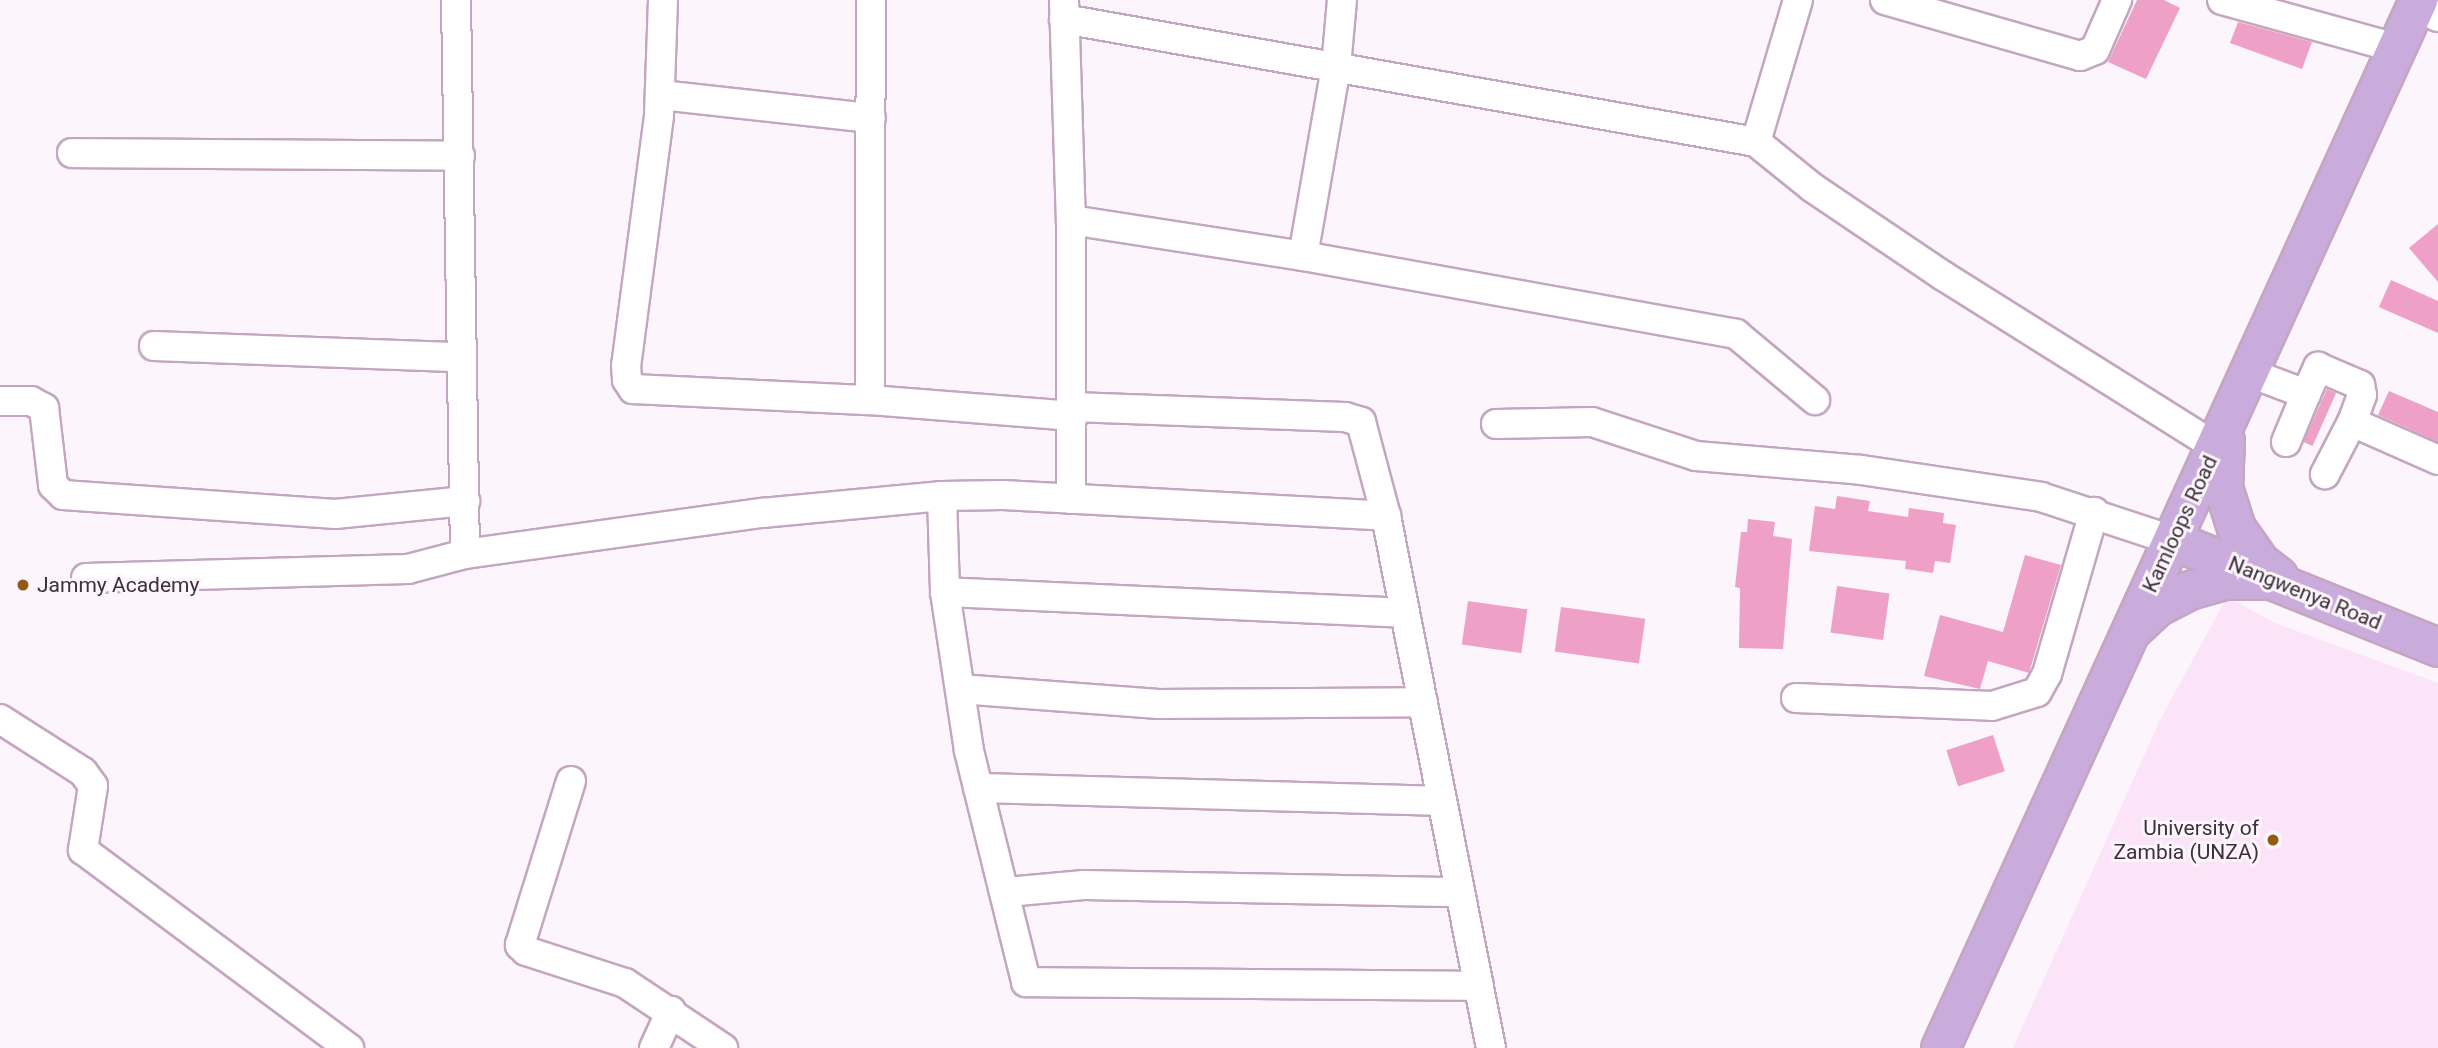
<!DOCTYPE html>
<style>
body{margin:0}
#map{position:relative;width:2438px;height:1048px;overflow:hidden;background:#fcf5fb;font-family:Roboto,sans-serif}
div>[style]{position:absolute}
.built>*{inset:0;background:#fbe4f8}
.building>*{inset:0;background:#eea0c6;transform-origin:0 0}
.roads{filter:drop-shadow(2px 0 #c4a6c0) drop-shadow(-2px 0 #c4a6c0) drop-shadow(0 2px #c4a6c0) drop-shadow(0 -2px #c4a6c0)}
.minor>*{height:28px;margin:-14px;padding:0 14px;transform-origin:14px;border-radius:14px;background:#fff}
.major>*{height:37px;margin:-18.5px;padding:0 18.5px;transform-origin:18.5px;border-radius:18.5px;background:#caacdc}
.dots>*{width:19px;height:19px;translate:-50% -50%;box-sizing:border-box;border:4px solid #fcf5fb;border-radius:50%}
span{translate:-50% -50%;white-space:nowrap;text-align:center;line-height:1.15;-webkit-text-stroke:6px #fcf5fb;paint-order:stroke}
.street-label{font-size:21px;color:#3c303a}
.poi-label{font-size:21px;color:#3c303a}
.left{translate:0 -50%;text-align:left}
.right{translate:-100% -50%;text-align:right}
</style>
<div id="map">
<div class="built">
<i style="clip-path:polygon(2227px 597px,2275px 623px,2438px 683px,2438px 1048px,2013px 1048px,2161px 718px)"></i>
</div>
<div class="building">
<i style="clip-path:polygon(2137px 0,2164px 0,2180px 8px,2146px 79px,2108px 62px)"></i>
<i style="clip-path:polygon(2238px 22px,2312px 42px,2302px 69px,2230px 43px)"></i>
<i style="clip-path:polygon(2438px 224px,2438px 282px,2409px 248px)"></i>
<i style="clip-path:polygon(2391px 280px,2438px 301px,2438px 333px,2379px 307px)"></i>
<i style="left:2327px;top:389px;width:10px;height:58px;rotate:24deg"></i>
<i style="clip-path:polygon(2389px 391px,2438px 412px,2438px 442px,2378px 415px)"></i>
<i style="clip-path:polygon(1837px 496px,1870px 501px,1868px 511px,1908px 517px,1909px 508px,1944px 513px,1943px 523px,1956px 525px,1950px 563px,1935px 561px,1933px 573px,1905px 569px,1906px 561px,1809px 551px,1815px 506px,1835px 509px)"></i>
<i style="clip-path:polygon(1748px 519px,1775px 522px,1773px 536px,1792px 539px,1783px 649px,1739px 648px,1740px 588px,1735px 587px,1741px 532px,1747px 532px)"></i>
<i style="clip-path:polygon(2025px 555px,2061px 565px,2029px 673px,1988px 661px,1980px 689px,1924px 676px,1940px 615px,2003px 632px)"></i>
<i style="left:1837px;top:586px;width:53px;height:47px;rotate:8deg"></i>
<i style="left:1468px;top:601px;width:60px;height:44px;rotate:8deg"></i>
<i style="left:1561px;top:607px;width:85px;height:45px;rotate:8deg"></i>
<i style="left:1993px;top:735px;width:38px;height:49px;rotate:72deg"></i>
</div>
<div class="roads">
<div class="minor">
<i style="left:456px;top:0;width:554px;rotate:89.07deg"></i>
<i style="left:663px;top:0;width:116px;rotate:92deg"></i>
<i style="left:659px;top:116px;width:251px;rotate:97.5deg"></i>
<i style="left:626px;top:365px;width:15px;rotate:86deg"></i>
<i style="left:627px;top:380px;width:11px;rotate:56deg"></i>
<i style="left:633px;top:389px;width:237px;rotate:2.7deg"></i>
<i style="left:870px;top:400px;width:204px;rotate:4.5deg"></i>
<i style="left:1798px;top:0;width:148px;rotate:106.5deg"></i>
<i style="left:1756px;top:142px;width:73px;rotate:38.9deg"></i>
<i style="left:1813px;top:188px;width:156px;rotate:34deg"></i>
<i style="left:1942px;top:275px;width:322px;rotate:32.1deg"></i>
<i style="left:1885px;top:0;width:203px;rotate:16deg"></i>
<i style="left:2080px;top:56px;width:16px;rotate:-22deg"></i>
<i style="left:2095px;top:50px;width:55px;rotate:-66.3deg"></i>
<i style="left:2222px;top:0;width:180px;rotate:15.4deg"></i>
<i style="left:1064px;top:1px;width:219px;rotate:88.2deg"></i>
<i style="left:1071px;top:220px;width:279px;rotate:90deg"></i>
<i style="left:2415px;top:6px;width:25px;rotate:26deg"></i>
<i style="left:1064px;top:19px;width:703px;rotate:10.08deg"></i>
<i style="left:661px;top:95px;width:211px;rotate:6.3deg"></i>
<i style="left:72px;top:153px;width:388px;rotate:0.4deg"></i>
<i style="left:1071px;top:220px;width:235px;rotate:8.8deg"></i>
<i style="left:1303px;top:256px;width:440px;rotate:10.2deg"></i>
<i style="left:1736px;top:334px;width:103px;rotate:39.9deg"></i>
<i style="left:1303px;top:256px;width:192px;rotate:-80.1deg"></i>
<i style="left:1336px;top:67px;width:67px;rotate:-84.9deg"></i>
<i style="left:154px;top:346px;width:305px;rotate:2.1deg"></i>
<i style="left:2250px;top:373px;width:60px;rotate:20.6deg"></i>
<i style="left:2306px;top:394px;width:30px;rotate:-66deg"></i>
<i style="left:2318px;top:367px;width:46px;rotate:23.2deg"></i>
<i style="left:2360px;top:385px;width:10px;rotate:79deg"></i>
<i style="left:2362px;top:395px;width:29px;rotate:110deg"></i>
<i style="left:2352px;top:422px;width:59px;rotate:117.4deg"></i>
<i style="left:870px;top:400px;width:400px;rotate:-89.9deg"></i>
<i style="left:0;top:401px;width:31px"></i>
<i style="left:31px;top:401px;width:15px;rotate:28deg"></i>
<i style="left:44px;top:408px;width:78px;rotate:83.3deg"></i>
<i style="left:53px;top:485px;width:14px;rotate:45deg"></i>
<i style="left:63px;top:495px;width:273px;rotate:4deg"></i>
<i style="left:335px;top:514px;width:131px;rotate:-5.7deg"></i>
<i style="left:1073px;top:407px;width:272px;rotate:2.1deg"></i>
<i style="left:1345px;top:417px;width:17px;rotate:17deg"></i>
<i style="left:1361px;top:422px;width:97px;rotate:75.1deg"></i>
<i style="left:1386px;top:516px;width:542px;rotate:78.84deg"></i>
<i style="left:2352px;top:422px;width:94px;rotate:23.8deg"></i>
<i style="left:1496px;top:424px;width:96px;rotate:-1.2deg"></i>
<i style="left:1592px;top:422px;width:109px;rotate:18.1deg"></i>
<i style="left:1696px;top:456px;width:166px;rotate:4.8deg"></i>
<i style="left:1861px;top:470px;width:182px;rotate:8.5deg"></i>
<i style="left:2041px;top:497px;width:138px;rotate:18.2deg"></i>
<i style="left:2286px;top:442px;width:52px;rotate:-67.4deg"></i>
<i style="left:942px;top:496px;width:96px;rotate:88.2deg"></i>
<i style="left:945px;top:592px;width:161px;rotate:81.4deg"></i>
<i style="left:969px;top:751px;width:238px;rotate:76.1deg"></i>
<i style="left:1026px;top:982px;width:453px;rotate:0.5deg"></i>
<i style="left:86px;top:578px;width:322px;rotate:-1.6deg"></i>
<i style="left:408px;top:569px;width:59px;rotate:-14.7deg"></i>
<i style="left:465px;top:554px;width:300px;rotate:-7.9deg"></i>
<i style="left:762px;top:513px;width:181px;rotate:-5.4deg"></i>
<i style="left:942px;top:496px;width:61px;rotate:-0.9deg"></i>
<i style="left:1003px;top:495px;width:384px;rotate:3.1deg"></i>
<i style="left:945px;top:592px;width:460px;rotate:2.6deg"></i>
<i style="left:960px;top:689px;width:199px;rotate:4.3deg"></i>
<i style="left:1158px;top:704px;width:265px;rotate:-0.4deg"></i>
<i style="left:1796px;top:698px;width:196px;rotate:2.3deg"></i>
<i style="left:1992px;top:706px;width:47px;rotate:-17.3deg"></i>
<i style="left:2037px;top:692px;width:21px;rotate:-61deg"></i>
<i style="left:2047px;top:674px;width:169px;rotate:-73.8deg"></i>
<i style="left:0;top:719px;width:98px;rotate:32.6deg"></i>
<i style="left:83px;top:772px;width:17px;rotate:54deg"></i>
<i style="left:93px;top:786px;width:65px;rotate:98.9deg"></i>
<i style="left:83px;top:850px;width:332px;rotate:36.7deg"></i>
<i style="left:571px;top:781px;width:172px;rotate:107.3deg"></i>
<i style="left:520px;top:945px;width:8px;rotate:45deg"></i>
<i style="left:526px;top:951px;width:104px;rotate:17.9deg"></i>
<i style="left:625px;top:983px;width:118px;rotate:33.6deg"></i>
<i style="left:978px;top:788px;width:461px;rotate:1.6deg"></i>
<i style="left:1007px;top:892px;width:77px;rotate:-5.2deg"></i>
<i style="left:1084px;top:885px;width:374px;rotate:1.1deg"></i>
<i style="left:654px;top:1048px;width:41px;rotate:-65.3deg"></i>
</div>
<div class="major">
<i style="left:2225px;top:440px;width:47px;rotate:92.4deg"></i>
<i style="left:2223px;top:487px;width:43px;rotate:72.4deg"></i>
<i style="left:2236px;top:528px;width:42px;rotate:54.8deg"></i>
<i style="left:2260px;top:562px;width:23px;rotate:38deg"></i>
<i style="left:2172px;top:540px;width:287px;rotate:21.9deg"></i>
<i style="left:2134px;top:628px;width:33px;rotate:-43deg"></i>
<i style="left:2158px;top:606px;width:35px;rotate:-27deg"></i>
<i style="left:2189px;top:590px;width:35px;rotate:-16deg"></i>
<i style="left:2223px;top:580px;width:38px"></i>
<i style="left:1940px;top:1048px;width:1152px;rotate:-65.48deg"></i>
</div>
</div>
<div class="dots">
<i style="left:23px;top:585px;background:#935a16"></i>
<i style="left:2273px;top:840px;background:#935a16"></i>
</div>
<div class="street-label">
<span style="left:2180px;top:524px;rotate:-65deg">Kamloops Road</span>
<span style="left:2305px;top:593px;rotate:22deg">Nangwenya Road</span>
</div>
<div class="poi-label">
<span class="left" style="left:37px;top:585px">Jammy Academy</span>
<span class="right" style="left:2259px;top:840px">University of<br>Zambia (UNZA)</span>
</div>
</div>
